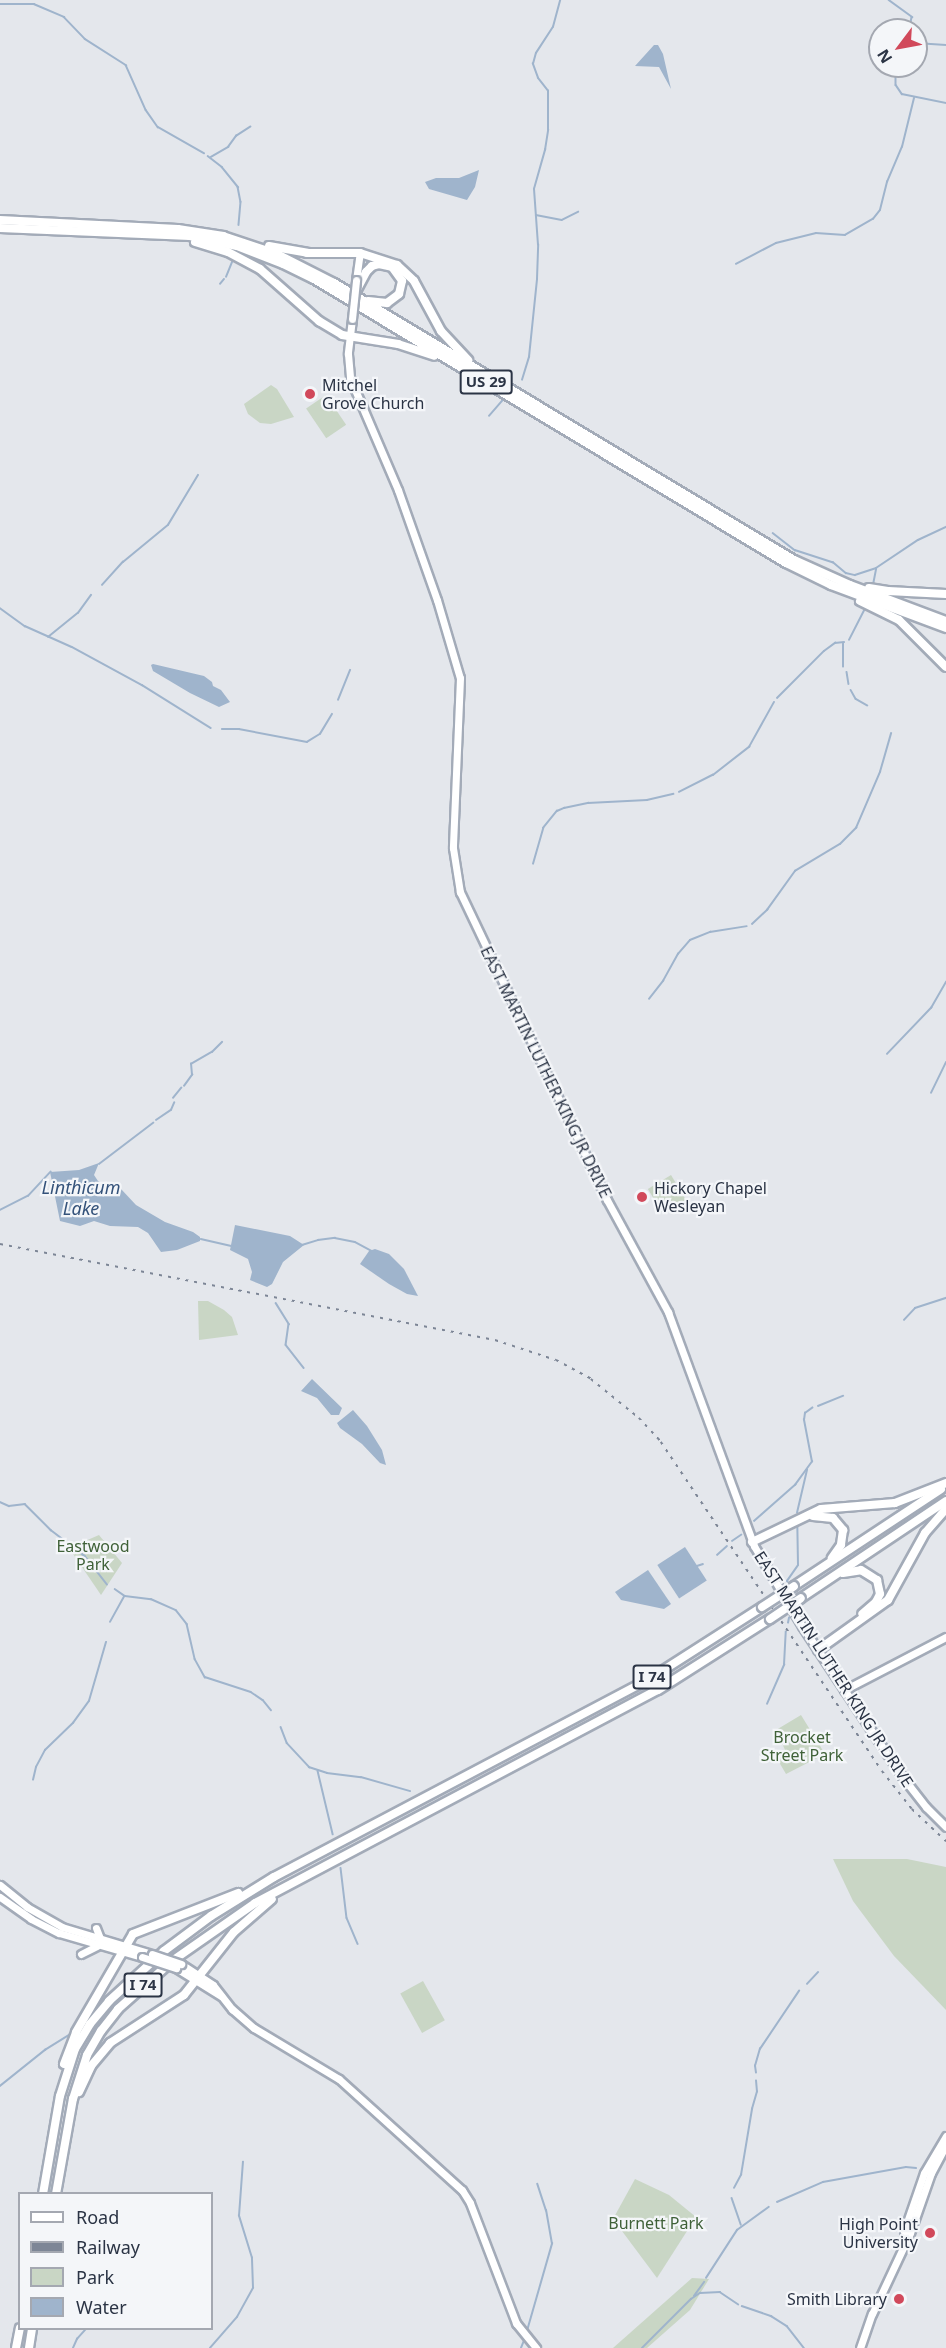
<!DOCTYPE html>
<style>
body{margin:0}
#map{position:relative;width:946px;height:2348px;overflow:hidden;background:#e4e7ec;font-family:"Noto Sans",sans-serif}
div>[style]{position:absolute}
.green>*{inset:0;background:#c9d6c5;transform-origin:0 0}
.water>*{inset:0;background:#9fb4cc;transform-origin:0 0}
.stream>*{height:1.5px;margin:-0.75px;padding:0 0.75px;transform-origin:0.75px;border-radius:0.75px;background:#9fb4cc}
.roads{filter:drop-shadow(2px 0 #a3abb8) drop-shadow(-2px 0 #a3abb8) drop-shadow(0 2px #a3abb8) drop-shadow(0 -2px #a3abb8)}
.major>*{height:7px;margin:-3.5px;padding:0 3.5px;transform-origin:3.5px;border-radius:3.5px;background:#fff}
.highway>*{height:8px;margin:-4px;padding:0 4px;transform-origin:4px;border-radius:4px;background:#fff}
.rail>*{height:1.5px;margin-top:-0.75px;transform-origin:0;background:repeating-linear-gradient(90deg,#7d8696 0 3px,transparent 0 9px)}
.bridges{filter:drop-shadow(2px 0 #a3abb8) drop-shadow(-2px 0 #a3abb8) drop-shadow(0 2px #a3abb8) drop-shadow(0 -2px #a3abb8)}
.major-bridge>*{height:7px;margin:-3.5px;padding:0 3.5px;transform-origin:3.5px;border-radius:3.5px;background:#fff}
.highway-bridge>*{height:8px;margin:-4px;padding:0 4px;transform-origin:4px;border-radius:4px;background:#fff}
.dots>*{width:16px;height:16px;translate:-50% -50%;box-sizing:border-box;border:3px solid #f4f6f9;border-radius:50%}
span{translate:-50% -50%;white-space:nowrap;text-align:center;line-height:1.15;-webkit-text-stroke:4.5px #f4f6f9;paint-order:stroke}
.shield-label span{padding:2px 4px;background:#f4f6f9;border:2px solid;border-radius:4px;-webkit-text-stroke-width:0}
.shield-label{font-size:15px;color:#2b3445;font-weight:700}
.poi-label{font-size:16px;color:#2b3445}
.left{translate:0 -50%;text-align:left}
.right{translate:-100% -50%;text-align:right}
.street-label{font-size:16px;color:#2b3445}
.park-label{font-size:16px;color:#3f6138}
.water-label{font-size:18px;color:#34527a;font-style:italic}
.legend{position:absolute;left:18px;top:2192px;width:195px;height:138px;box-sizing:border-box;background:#f4f6f9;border:2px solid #a4a8b1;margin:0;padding:8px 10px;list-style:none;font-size:18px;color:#2b3445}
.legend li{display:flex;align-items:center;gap:12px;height:30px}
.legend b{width:30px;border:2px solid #a4a8b1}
.north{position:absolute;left:868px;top:18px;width:60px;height:60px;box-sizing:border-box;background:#f4f6f9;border:2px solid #a4a8b1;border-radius:50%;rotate:238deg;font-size:16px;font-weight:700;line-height:24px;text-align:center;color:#2b3445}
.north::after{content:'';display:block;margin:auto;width:21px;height:27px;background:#d1495b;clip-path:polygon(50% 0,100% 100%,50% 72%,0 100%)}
</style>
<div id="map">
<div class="green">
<i style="clip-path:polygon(271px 385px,277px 389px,294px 417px,271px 424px,260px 423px,248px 414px,244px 404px)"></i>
<i style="left:326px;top:395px;width:36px;height:24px;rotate:56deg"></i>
<i style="left:671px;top:1175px;width:29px;height:27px;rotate:59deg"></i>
<i style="clip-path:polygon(198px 1301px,208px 1301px,224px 1310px,232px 1317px,238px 1335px,199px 1340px)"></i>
<i style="clip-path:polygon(99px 1535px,122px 1563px,101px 1595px,69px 1548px)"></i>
<i style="clip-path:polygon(801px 1715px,825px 1754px,786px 1774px,776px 1757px,786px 1752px,776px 1730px)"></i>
<i style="clip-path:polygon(833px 1859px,907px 1859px,946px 1867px,946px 2010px,894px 1956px,853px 1901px)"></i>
<i style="left:423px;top:1981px;width:45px;height:26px;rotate:61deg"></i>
<i style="clip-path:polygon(635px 2179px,669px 2195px,696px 2217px,657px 2278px,613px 2219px)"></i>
<i style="clip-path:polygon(692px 2278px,709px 2279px,690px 2310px,647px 2348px,613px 2348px)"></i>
</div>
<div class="water">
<i style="clip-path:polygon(654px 45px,658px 45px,663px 54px,671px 89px,659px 67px,635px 66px)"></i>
<i style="clip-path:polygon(479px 170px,475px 187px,467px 200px,429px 189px,425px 182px,436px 178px,459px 178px)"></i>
<i style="clip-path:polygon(153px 664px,204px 676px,212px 682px,213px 686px,221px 690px,230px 702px,219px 707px,190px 693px,153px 671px,151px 665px)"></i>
<i style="clip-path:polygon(99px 1163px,94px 1175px,98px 1181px,107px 1186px,121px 1189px,136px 1205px,165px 1222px,193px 1232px,200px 1237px,200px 1241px,177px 1250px,161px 1252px,148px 1233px,138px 1227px,110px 1226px,94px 1221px,80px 1226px,60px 1221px,50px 1172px,79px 1170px)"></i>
<i style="clip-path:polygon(235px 1225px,290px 1236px,304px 1245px,283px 1262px,272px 1284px,267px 1287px,250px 1280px,252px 1272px,248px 1259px,230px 1250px)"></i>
<i style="clip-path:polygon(375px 1249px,389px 1254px,404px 1269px,418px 1296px,407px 1294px,389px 1284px,360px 1264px,369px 1251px)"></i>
<i style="clip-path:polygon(312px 1379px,342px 1408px,339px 1415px,331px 1415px,317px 1398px,301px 1391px)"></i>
<i style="clip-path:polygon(353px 1410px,367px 1426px,382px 1450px,386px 1465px,380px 1463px,362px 1444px,340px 1428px,337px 1423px)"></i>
<i style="left:685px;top:1547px;width:40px;height:33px;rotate:57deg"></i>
<i style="clip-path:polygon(648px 1570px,671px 1604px,664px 1609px,621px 1600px,615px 1592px)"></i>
</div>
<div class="stream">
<i style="left:889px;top:0;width:29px;rotate:36deg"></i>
<i style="left:912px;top:17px;width:13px;rotate:99deg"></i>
<i style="left:0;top:4px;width:34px"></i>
<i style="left:34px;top:4px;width:33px;rotate:23deg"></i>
<i style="left:64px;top:17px;width:30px;rotate:46deg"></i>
<i style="left:85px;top:39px;width:49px;rotate:32.4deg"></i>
<i style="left:126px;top:65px;width:49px;rotate:66deg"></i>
<i style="left:146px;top:110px;width:21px;rotate:55deg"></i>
<i style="left:158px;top:127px;width:53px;rotate:29.5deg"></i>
<i style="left:916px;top:43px;width:30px;rotate:4deg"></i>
<i style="left:896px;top:66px;width:19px;rotate:90deg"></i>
<i style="left:896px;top:85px;width:11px;rotate:56deg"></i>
<i style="left:902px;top:94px;width:45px;rotate:11.6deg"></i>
<i style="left:208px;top:156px;width:18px;rotate:38deg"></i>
<i style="left:222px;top:167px;width:26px;rotate:51deg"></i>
<i style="left:238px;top:187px;width:15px;rotate:79deg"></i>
<i style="left:241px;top:202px;width:23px;rotate:95deg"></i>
<i style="left:211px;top:157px;width:20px;rotate:-30deg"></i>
<i style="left:228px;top:147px;width:14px;rotate:-54deg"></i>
<i style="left:236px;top:136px;width:17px;rotate:-33deg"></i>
<i style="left:536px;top:215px;width:26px;rotate:11deg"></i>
<i style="left:562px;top:220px;width:18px;rotate:-27deg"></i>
<i style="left:736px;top:264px;width:45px;rotate:-27.7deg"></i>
<i style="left:776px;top:243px;width:41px;rotate:-14deg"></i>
<i style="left:816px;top:233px;width:29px;rotate:4deg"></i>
<i style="left:845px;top:235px;width:32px;rotate:-30deg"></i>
<i style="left:873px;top:219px;width:11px;rotate:-52deg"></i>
<i style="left:880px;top:210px;width:29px;rotate:-76deg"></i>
<i style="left:887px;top:182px;width:38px;rotate:-67deg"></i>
<i style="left:902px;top:147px;width:50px;rotate:-76.2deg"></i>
<i style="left:226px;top:277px;width:16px;rotate:-68deg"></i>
<i style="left:220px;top:284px;width:6px;rotate:-51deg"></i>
<i style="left:522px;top:380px;width:24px;rotate:-73deg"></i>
<i style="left:529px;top:357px;width:78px;rotate:-84.1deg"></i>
<i style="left:537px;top:279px;width:34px;rotate:-88deg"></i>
<i style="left:538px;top:245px;width:56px;rotate:-94.1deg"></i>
<i style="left:534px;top:189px;width:41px;rotate:-74.2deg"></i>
<i style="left:545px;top:150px;width:20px;rotate:-81deg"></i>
<i style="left:548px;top:130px;width:39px;rotate:-90deg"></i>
<i style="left:548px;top:91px;width:16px;rotate:-128deg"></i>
<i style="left:538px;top:78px;width:15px;rotate:-110deg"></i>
<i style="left:533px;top:64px;width:11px;rotate:-75deg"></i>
<i style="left:536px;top:53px;width:31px;rotate:-57deg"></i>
<i style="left:553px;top:27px;width:28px;rotate:-75deg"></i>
<i style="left:489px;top:416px;width:20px;rotate:-49deg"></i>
<i style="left:773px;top:533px;width:28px;rotate:38deg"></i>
<i style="left:795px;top:550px;width:40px;rotate:18deg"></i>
<i style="left:833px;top:562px;width:17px;rotate:40deg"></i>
<i style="left:846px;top:573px;width:9px;rotate:13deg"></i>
<i style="left:855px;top:575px;width:22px;rotate:-18deg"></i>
<i style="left:876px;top:568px;width:50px;rotate:-33.7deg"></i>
<i style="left:918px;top:540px;width:31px;rotate:-25deg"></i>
<i style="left:102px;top:585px;width:31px;rotate:-48deg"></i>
<i style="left:123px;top:562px;width:58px;rotate:-39.4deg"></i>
<i style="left:168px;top:525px;width:58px;rotate:-59deg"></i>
<i style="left:873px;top:585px;width:16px;rotate:-79deg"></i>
<i style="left:0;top:608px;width:31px;rotate:36deg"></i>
<i style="left:25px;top:626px;width:51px;rotate:24.1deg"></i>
<i style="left:72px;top:647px;width:80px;rotate:28.5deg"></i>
<i style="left:142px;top:685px;width:81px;rotate:31.9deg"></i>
<i style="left:48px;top:637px;width:38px;rotate:-39deg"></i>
<i style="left:78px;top:613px;width:22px;rotate:-54deg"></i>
<i style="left:849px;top:640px;width:37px;rotate:-63deg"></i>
<i style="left:843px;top:667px;width:23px;rotate:-90deg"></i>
<i style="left:847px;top:672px;width:12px;rotate:81deg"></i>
<i style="left:851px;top:690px;width:10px;rotate:61deg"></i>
<i style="left:856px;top:699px;width:13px;rotate:29deg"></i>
<i style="left:777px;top:698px;width:66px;rotate:-45deg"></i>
<i style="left:824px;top:651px;width:14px;rotate:-36deg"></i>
<i style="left:835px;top:643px;width:9px;rotate:-6deg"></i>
<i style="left:338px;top:700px;width:32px;rotate:-68deg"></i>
<i style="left:222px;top:729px;width:17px"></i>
<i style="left:239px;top:729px;width:69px;rotate:10.8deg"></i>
<i style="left:307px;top:742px;width:15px;rotate:-32deg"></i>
<i style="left:320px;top:734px;width:23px;rotate:-59deg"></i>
<i style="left:679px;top:792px;width:38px;rotate:-27deg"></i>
<i style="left:713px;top:775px;width:46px;rotate:-37.9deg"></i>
<i style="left:749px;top:747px;width:51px;rotate:-60.9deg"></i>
<i style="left:533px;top:864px;width:37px;rotate:-74deg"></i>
<i style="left:543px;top:828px;width:22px;rotate:-51deg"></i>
<i style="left:557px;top:811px;width:8px;rotate:-23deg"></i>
<i style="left:564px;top:808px;width:25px;rotate:-12deg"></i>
<i style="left:588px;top:803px;width:59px;rotate:-2.9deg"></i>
<i style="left:647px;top:800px;width:27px;rotate:-13deg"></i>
<i style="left:752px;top:924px;width:21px;rotate:-43deg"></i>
<i style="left:767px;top:910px;width:48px;rotate:-54.3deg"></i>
<i style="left:795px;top:871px;width:52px;rotate:-31deg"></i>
<i style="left:840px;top:844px;width:23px;rotate:-45deg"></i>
<i style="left:856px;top:828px;width:61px;rotate:-66.8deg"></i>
<i style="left:880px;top:772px;width:40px;rotate:-74deg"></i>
<i style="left:649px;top:999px;width:23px;rotate:-52deg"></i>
<i style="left:663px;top:981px;width:31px;rotate:-61deg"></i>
<i style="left:678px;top:954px;width:18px;rotate:-49deg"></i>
<i style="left:690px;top:940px;width:22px;rotate:-22deg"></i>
<i style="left:710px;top:932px;width:37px;rotate:-9deg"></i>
<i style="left:887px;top:1054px;width:64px;rotate:-46.3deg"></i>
<i style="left:931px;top:1008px;width:30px;rotate:-60deg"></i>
<i style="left:184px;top:1086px;width:14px;rotate:-54deg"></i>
<i style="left:192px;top:1075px;width:11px;rotate:-95deg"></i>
<i style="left:191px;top:1064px;width:24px;rotate:-30deg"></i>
<i style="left:212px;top:1052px;width:14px;rotate:-45deg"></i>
<i style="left:931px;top:1093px;width:34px;rotate:-64deg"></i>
<i style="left:173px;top:1098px;width:13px;rotate:-51deg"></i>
<i style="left:156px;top:1120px;width:18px;rotate:-34deg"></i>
<i style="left:171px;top:1110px;width:8px;rotate:-67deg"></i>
<i style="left:99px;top:1164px;width:68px;rotate:-37.2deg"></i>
<i style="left:0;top:1210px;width:31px;rotate:-27deg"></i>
<i style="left:28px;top:1196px;width:33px;rotate:-47deg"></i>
<i style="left:201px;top:1239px;width:32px;rotate:13deg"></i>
<i style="left:302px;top:1245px;width:17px;rotate:-17deg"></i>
<i style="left:318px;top:1240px;width:17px;rotate:-7deg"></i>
<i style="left:335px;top:1238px;width:20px;rotate:11deg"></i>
<i style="left:355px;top:1242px;width:19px;rotate:28deg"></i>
<i style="left:276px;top:1303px;width:25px;rotate:58deg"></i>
<i style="left:289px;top:1324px;width:21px;rotate:98deg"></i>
<i style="left:286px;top:1345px;width:29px;rotate:52deg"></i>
<i style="left:904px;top:1320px;width:16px;rotate:-47deg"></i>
<i style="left:915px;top:1308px;width:33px;rotate:-18deg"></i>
<i style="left:818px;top:1406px;width:27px;rotate:-22deg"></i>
<i style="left:0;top:1502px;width:10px;rotate:24deg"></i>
<i style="left:9px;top:1506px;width:16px;rotate:-7deg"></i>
<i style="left:25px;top:1504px;width:37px;rotate:45deg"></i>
<i style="left:51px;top:1530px;width:43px;rotate:37.4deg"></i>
<i style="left:85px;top:1556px;width:36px;rotate:52deg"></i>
<i style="left:797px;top:1513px;width:44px;rotate:-76.9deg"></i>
<i style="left:754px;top:1521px;width:55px;rotate:-41.3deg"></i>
<i style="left:795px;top:1485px;width:29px;rotate:-54deg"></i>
<i style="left:812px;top:1462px;width:43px;rotate:-100.8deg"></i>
<i style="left:804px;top:1420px;width:7px;rotate:-82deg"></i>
<i style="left:805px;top:1413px;width:9px;rotate:-36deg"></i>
<i style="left:732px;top:1541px;width:11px;rotate:-34deg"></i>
<i style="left:717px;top:1555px;width:13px;rotate:-42deg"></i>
<i style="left:697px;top:1566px;width:6px;rotate:-18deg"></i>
<i style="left:789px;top:1585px;width:4px;rotate:-117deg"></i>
<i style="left:787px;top:1581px;width:19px;rotate:-55deg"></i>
<i style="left:798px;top:1565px;width:39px;rotate:-91deg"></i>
<i style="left:115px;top:1589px;width:12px;rotate:35deg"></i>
<i style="left:125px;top:1596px;width:26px;rotate:7deg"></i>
<i style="left:151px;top:1599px;width:27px;rotate:24deg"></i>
<i style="left:176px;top:1610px;width:18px;rotate:52deg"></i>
<i style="left:187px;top:1624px;width:36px;rotate:77deg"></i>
<i style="left:195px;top:1659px;width:21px;rotate:61deg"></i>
<i style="left:205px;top:1677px;width:48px;rotate:18.1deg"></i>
<i style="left:251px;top:1692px;width:14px;rotate:34deg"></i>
<i style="left:263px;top:1700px;width:13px;rotate:51deg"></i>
<i style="left:110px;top:1622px;width:29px;rotate:-61deg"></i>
<i style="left:788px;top:1623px;width:5px;rotate:-79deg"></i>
<i style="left:767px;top:1704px;width:43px;rotate:-66.4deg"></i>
<i style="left:784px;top:1665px;width:33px;rotate:-87deg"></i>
<i style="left:281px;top:1727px;width:17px;rotate:69deg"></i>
<i style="left:287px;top:1743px;width:33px;rotate:47deg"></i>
<i style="left:309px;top:1767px;width:19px;rotate:18deg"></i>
<i style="left:327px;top:1773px;width:34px;rotate:7deg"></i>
<i style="left:361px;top:1777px;width:51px;rotate:15.9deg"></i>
<i style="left:318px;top:1771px;width:65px;rotate:76.6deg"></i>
<i style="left:33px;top:1780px;width:13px;rotate:-77deg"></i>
<i style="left:36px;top:1767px;width:19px;rotate:-62deg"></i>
<i style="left:45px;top:1750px;width:39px;rotate:-44deg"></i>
<i style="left:73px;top:1723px;width:27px;rotate:-54deg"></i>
<i style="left:89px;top:1701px;width:61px;rotate:-73.9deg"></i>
<i style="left:341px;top:1868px;width:50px;rotate:83.2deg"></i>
<i style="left:347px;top:1918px;width:28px;rotate:67deg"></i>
<i style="left:807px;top:1984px;width:16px;rotate:-47deg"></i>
<i style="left:756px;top:2073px;width:7px;rotate:-98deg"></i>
<i style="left:755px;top:2066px;width:18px;rotate:-74deg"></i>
<i style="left:760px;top:2049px;width:70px;rotate:-56.1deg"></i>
<i style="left:0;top:2086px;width:58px;rotate:-38.7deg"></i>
<i style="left:45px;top:2050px;width:28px;rotate:-32deg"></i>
<i style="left:734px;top:2188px;width:15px;rotate:-62deg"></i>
<i style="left:741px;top:2175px;width:67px;rotate:-80.5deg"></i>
<i style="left:752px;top:2109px;width:18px;rotate:-74deg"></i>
<i style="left:757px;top:2092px;width:11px;rotate:-95deg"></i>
<i style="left:732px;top:2198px;width:28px;rotate:71deg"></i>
<i style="left:777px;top:2202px;width:50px;rotate:-23.5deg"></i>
<i style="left:823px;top:2182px;width:84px;rotate:-10.2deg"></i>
<i style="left:906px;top:2167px;width:10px;rotate:6deg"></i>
<i style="left:706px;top:2278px;width:57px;rotate:-57.1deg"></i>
<i style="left:737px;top:2230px;width:39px;rotate:-36deg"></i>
<i style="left:694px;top:2296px;width:17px;rotate:-54deg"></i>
<i style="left:742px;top:2306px;width:31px;rotate:19deg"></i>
<i style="left:771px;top:2316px;width:19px;rotate:32deg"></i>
<i style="left:787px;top:2326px;width:28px;rotate:52deg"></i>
<i style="left:527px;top:2331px;width:91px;rotate:-74deg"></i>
<i style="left:552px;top:2244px;width:34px;rotate:-100deg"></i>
<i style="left:546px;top:2211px;width:28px;rotate:-108deg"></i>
<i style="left:73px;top:2348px;width:10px;rotate:-66deg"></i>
<i style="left:77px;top:2339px;width:15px;rotate:-48deg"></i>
<i style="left:210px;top:2348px;width:41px;rotate:-48.9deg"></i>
<i style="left:237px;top:2317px;width:33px;rotate:-61deg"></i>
<i style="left:253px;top:2288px;width:30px;rotate:-92deg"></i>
<i style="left:252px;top:2258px;width:44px;rotate:-107.2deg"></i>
<i style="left:239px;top:2216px;width:54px;rotate:-85.8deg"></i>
<i style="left:521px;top:2348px;width:11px;rotate:-68deg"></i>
<i style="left:642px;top:2348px;width:69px;rotate:-45deg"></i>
<i style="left:691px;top:2299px;width:11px;rotate:-34deg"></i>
<i style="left:700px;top:2293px;width:20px;rotate:-3deg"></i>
<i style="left:720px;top:2292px;width:22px;rotate:34deg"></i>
</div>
<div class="roads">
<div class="major">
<i style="left:356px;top:280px;width:27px;rotate:-82deg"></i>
<i style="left:352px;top:319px;width:35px;rotate:97deg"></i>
<i style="left:348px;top:354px;width:24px;rotate:85deg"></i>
<i style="left:350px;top:378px;width:122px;rotate:66.8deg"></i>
<i style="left:398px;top:490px;width:117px;rotate:70.5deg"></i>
<i style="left:437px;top:600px;width:81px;rotate:73.6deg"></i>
<i style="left:460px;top:678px;width:170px;rotate:92.4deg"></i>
<i style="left:453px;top:848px;width:45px;rotate:81deg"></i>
<i style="left:460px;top:892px;width:341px;rotate:64.5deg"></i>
<i style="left:607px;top:1200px;width:128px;rotate:61.4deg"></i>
<i style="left:668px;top:1312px;width:249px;rotate:69.8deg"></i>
<i style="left:754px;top:1546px;width:93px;rotate:59deg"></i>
<i style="left:802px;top:1626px;width:179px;rotate:56.4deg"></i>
<i style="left:901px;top:1775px;width:41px;rotate:52deg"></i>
<i style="left:926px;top:1807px;width:28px;rotate:45deg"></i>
<i style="left:844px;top:1690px;width:115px;rotate:-27.5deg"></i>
<i style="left:0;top:1885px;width:35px;rotate:39deg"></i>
<i style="left:27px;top:1907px;width:40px;rotate:29.7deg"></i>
<i style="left:62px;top:1927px;width:94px;rotate:16.7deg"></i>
<i style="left:0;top:1897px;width:38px;rotate:35deg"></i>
<i style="left:31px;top:1919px;width:31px;rotate:27deg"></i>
<i style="left:59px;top:1933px;width:86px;rotate:16.1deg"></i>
<i style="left:96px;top:1928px;width:14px;rotate:69deg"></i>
<i style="left:81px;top:1954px;width:18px;rotate:-27deg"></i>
<i style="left:181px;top:1964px;width:38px;rotate:33deg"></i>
<i style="left:213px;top:1985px;width:31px;rotate:52deg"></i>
<i style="left:232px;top:2009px;width:29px;rotate:41deg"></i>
<i style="left:254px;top:2028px;width:99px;rotate:31deg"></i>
<i style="left:339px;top:2079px;width:166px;rotate:42.1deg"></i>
<i style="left:462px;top:2190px;width:15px;rotate:58deg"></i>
<i style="left:470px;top:2203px;width:129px;rotate:69deg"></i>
<i style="left:516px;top:2323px;width:32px;rotate:51deg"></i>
<i style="left:176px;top:1968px;width:53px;rotate:31.9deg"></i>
<i style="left:906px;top:2239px;width:8px;rotate:-104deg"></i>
<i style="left:904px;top:2231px;width:61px;rotate:-71deg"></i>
<i style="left:924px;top:2173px;width:43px;rotate:-59.3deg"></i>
<i style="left:860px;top:2348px;width:36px;rotate:-71deg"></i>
<i style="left:872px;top:2314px;width:89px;rotate:-64.9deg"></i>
<i style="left:910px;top:2233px;width:64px;rotate:-70.7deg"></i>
<i style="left:931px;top:2173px;width:32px;rotate:-62deg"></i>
</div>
<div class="highway">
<i style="left:0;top:220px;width:178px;rotate:2.9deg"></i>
<i style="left:178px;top:229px;width:46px;rotate:8.8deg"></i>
<i style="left:223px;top:236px;width:57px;rotate:18.4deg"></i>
<i style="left:277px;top:254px;width:64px;rotate:27deg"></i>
<i style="left:334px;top:283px;width:537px;rotate:31.06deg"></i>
<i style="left:794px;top:560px;width:61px;rotate:24.1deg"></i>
<i style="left:850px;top:585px;width:103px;rotate:20.6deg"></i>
<i style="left:0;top:228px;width:190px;rotate:2.4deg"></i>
<i style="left:190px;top:236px;width:48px;rotate:12deg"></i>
<i style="left:237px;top:246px;width:49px;rotate:21.4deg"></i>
<i style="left:283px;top:264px;width:34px;rotate:26deg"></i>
<i style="left:314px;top:279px;width:551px;rotate:31.04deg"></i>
<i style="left:786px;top:563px;width:50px;rotate:26.1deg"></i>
<i style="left:831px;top:585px;width:123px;rotate:20.5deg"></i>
<i style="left:195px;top:242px;width:34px;rotate:17deg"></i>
<i style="left:228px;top:252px;width:36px;rotate:28deg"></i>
<i style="left:260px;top:269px;width:79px;rotate:41.4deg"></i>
<i style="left:319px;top:321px;width:27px;rotate:31deg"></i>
<i style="left:342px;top:335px;width:57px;rotate:9.1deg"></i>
<i style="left:398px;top:344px;width:38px;rotate:18deg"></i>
<i style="left:269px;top:246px;width:39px;rotate:10deg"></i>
<i style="left:307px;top:253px;width:53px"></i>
<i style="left:360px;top:253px;width:39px;rotate:18deg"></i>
<i style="left:397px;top:265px;width:23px;rotate:43deg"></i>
<i style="left:414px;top:281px;width:57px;rotate:61.6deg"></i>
<i style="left:441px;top:331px;width:40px;rotate:47deg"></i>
<i style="left:355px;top:293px;width:24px;rotate:-62deg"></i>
<i style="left:366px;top:272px;width:8px;rotate:-45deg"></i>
<i style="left:372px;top:266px;width:7px;rotate:-16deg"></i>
<i style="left:379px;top:264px;width:13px;rotate:13deg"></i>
<i style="left:392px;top:267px;width:17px;rotate:54deg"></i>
<i style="left:402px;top:281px;width:13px;rotate:103deg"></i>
<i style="left:399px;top:294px;width:15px;rotate:143deg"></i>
<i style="left:387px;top:303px;width:19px;rotate:-174deg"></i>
<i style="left:869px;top:588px;width:19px;rotate:9deg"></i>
<i style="left:888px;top:591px;width:58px;rotate:3deg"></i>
<i style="left:860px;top:601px;width:43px;rotate:26deg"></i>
<i style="left:899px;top:620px;width:66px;rotate:45deg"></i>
<i style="left:813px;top:1516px;width:20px;rotate:6deg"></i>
<i style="left:833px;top:1518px;width:16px;rotate:50deg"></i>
<i style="left:843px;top:1530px;width:15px;rotate:98deg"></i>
<i style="left:841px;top:1545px;width:16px;rotate:125deg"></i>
<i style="left:752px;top:1542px;width:76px;rotate:-25.6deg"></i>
<i style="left:821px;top:1509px;width:74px;rotate:-4.6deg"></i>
<i style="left:895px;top:1503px;width:55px;rotate:-21.4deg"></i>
<i style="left:843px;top:1573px;width:18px;rotate:-9deg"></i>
<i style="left:861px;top:1570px;width:19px;rotate:32deg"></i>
<i style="left:877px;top:1580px;width:14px;rotate:78deg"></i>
<i style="left:880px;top:1594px;width:9px;rotate:117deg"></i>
<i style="left:876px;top:1602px;width:18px;rotate:139deg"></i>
<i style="left:794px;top:1586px;width:176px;rotate:-33.4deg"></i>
<i style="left:801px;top:1598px;width:174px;rotate:-33.8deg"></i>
<i style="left:818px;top:1650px;width:86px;rotate:-35.5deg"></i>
<i style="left:888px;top:1600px;width:77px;rotate:-61.1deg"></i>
<i style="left:925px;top:1533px;width:32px;rotate:-49deg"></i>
<i style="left:64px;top:2064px;width:34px;rotate:-69deg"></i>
<i style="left:76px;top:2032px;width:113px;rotate:-59.8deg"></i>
<i style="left:133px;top:1934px;width:113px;rotate:-21.3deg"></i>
<i style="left:79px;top:2092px;width:29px;rotate:-65deg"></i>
<i style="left:91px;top:2066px;width:30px;rotate:-50deg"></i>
<i style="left:110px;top:2043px;width:88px;rotate:-33deg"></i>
<i style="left:184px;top:1995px;width:80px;rotate:-51.6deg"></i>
<i style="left:234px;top:1932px;width:50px;rotate:-41deg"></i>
<i style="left:43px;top:2194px;width:99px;rotate:-80.2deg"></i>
<i style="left:60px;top:2096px;width:49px;rotate:-72.3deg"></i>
<i style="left:75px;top:2049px;width:29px;rotate:-59deg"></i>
<i style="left:90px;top:2024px;width:30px;rotate:-50deg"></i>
<i style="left:109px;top:2001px;width:74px;rotate:-42.3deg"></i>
<i style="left:164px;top:1951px;width:59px;rotate:-36.7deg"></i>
<i style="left:211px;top:1916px;width:74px;rotate:-31.8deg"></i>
<i style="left:274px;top:1877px;width:426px;rotate:-27.8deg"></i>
<i style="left:651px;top:1678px;width:132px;rotate:-32.6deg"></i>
<i style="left:56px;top:2194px;width:97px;rotate:-79.9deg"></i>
<i style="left:73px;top:2099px;width:46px;rotate:-72.3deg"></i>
<i style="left:87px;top:2055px;width:28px;rotate:-60deg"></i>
<i style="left:101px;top:2031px;width:28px;rotate:-52deg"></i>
<i style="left:118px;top:2009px;width:72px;rotate:-41.6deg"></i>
<i style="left:172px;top:1961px;width:101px;rotate:-34.9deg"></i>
<i style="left:255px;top:1903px;width:456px;rotate:-27.9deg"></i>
<i style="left:658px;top:1690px;width:133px;rotate:-32.4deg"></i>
<i style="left:16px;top:2348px;width:20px;rotate:-79deg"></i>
<i style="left:29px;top:2348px;width:20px;rotate:-81deg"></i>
</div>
</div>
<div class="rail">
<i style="left:0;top:1244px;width:504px;rotate:10.98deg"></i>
<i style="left:495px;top:1340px;width:64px;rotate:18.2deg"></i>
<i style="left:556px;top:1360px;width:40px;rotate:28deg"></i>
<i style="left:591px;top:1379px;width:62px;rotate:39.1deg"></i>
<i style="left:639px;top:1418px;width:33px;rotate:47deg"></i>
<i style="left:661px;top:1442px;width:396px;rotate:56.1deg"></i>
<i style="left:882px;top:1771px;width:48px;rotate:51.7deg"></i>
<i style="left:912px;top:1809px;width:47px;rotate:43.3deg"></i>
</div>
<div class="bridges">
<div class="major-bridge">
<i style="left:352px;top:319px;width:39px;rotate:-84deg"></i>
<i style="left:152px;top:1954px;width:31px;rotate:19deg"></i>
<i style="left:142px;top:1957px;width:36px;rotate:18deg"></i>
</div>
<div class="highway-bridge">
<i style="left:762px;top:1607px;width:38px;rotate:-33deg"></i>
<i style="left:770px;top:1619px;width:37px;rotate:-34deg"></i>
</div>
</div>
<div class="dots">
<i style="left:310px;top:394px;background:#d1495b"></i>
<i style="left:642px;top:1197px;background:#d1495b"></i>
<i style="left:930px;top:2233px;background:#d1495b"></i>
<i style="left:899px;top:2299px;background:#d1495b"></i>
</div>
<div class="shield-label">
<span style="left:486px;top:382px">US 29</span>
<span style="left:652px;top:1677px">I 74</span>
<span style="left:143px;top:1985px">I 74</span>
</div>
<div class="poi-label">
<span class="left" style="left:322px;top:394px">Mitchel<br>Grove Church</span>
<span class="left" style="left:654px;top:1197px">Hickory Chapel<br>Wesleyan</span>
<span class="right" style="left:918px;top:2233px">High Point<br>University</span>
<span class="right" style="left:887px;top:2299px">Smith Library</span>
</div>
<div class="street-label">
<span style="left:546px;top:1072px;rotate:64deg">EAST MARTIN LUTHER KING JR DRIVE</span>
<span style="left:834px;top:1669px;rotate:57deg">EAST MARTIN LUTHER KING JR DRIVE</span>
</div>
<div class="park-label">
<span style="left:93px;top:1555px">Eastwood<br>Park</span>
<span style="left:802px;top:1746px">Brocket<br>Street Park</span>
<span style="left:656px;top:2223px">Burnett Park</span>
</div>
<div class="water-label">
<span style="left:81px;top:1198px">Linthicum<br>Lake</span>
</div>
<ul class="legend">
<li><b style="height:8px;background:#fff"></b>Road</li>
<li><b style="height:8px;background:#7d8696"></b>Railway</li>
<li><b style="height:16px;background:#c9d6c5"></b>Park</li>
<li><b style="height:16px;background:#9fb4cc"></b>Water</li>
</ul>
<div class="north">N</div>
</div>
